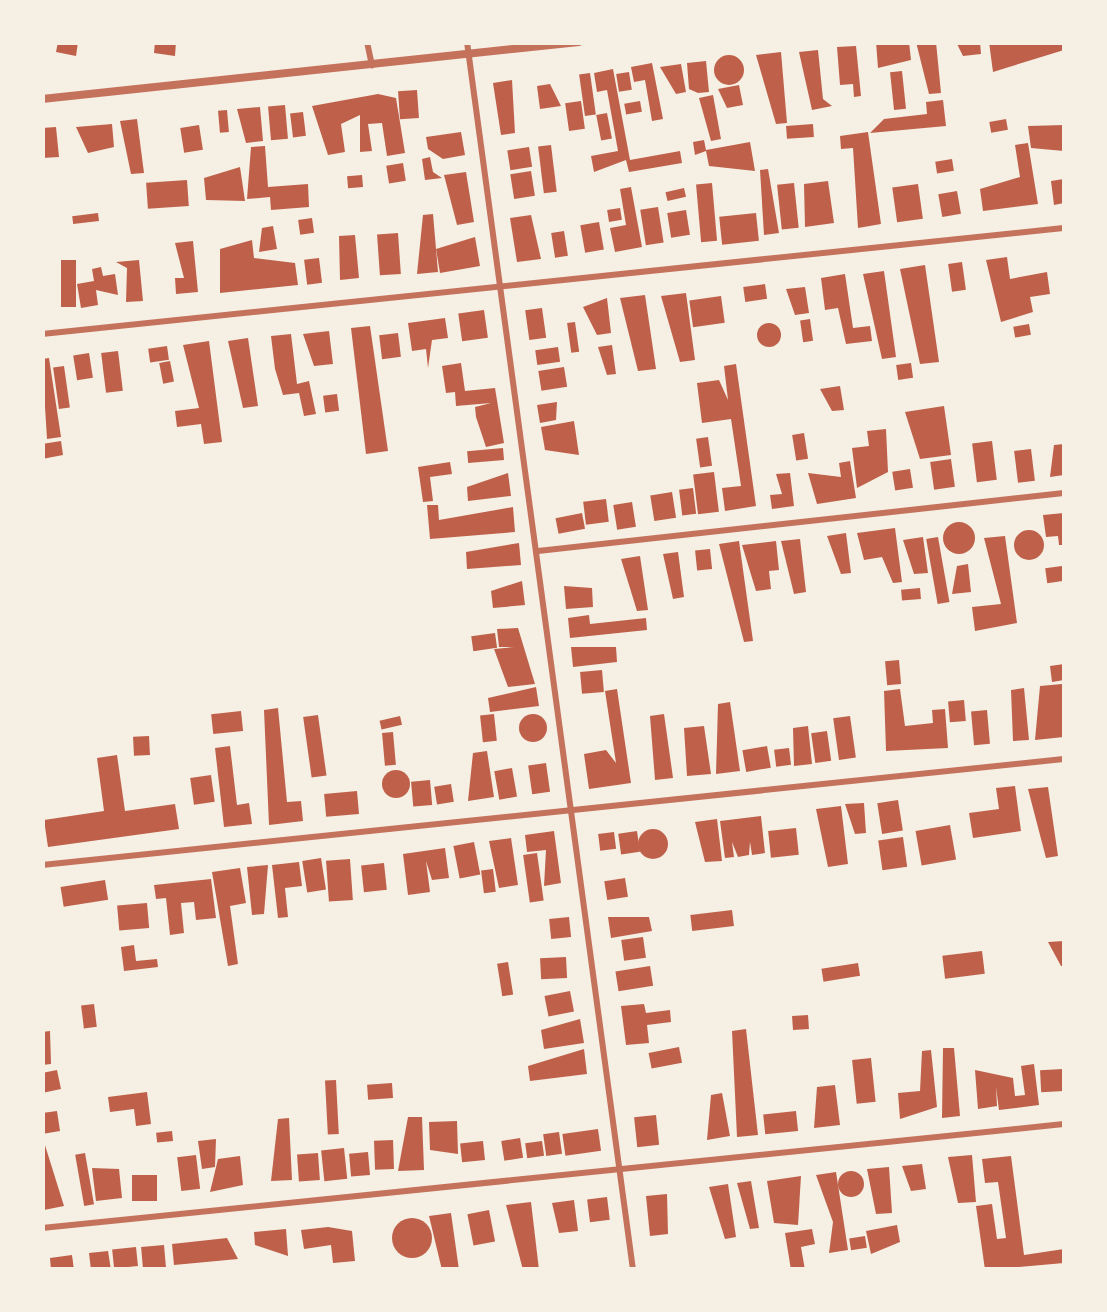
<!DOCTYPE html>
<style>
body{margin:0}
#map{position:relative;width:1107px;height:1312px;overflow:hidden;background:#f6efe4;font-family:"Noto Sans",sans-serif}
div>[style]{position:absolute}
.building>*{inset:0;background:#bf614a;transform-origin:0 0}
.round{border-radius:50%}
.minor>*{height:6px;margin:-3px;padding:0 3px;transform-origin:3px;border-radius:3px;background:#c5725c}
.tertiary>*{height:8px;margin:-4px;padding:0 4px;transform-origin:4px;border-radius:4px;background:#c5725c}
span{translate:-50% -50%;white-space:nowrap;text-align:center;line-height:1.15;-webkit-text-stroke:8px #f6efe4;paint-order:stroke}
.frame{position:absolute;inset:0;border:45px solid #f6efe4;pointer-events:none}
</style>
<div id="map">
<div class="building">
<i style="clip-path:polygon(58px 42px,78px 42px,76px 56px,56px 52px)"></i>
<i style="clip-path:polygon(155px 42px,176px 42px,175px 56px,154px 53px)"></i>
<i style="clip-path:polygon(876px 42px,909px 42px,911px 60px,878px 68px)"></i>
<i style="clip-path:polygon(916px 42px,936px 42px,941px 93px,929px 94px)"></i>
<i style="clip-path:polygon(956px 42px,980px 42px,981px 54px,963px 56px)"></i>
<i style="clip-path:polygon(989px 42px,1064px 42px,1064px 50px,993px 72px)"></i>
<i style="clip-path:polygon(856px 46px,861px 96px,854px 97px,853px 84px,840px 85px,837px 47px)"></i>
<i style="clip-path:polygon(818px 50px,823px 99px,832px 106px,812px 110px,799px 52px)"></i>
<i style="clip-path:polygon(781px 52px,787px 123px,776px 124px,756px 55px)"></i>
<i class="round" style="left:714px;top:55px;width:30px;height:30px"></i>
<i style="clip-path:polygon(706px 61px,709px 92px,698px 93px,689px 89px,687px 63px)"></i>
<i style="clip-path:polygon(652px 63px,663px 119px,652px 121px,645px 80px,634px 82px,631px 67px)"></i>
<i style="clip-path:polygon(681px 64px,686px 92px,676px 94px,660px 67px)"></i>
<i style="clip-path:polygon(613px 69px,630px 160px,680px 151px,682px 163px,629px 172px,626px 160px,594px 172px,591px 156px,618px 151px,607px 90px,597px 92px,594px 73px)"></i>
<i style="left:902px;top:71px;width:38px;height:12px;rotate:84deg"></i>
<i style="left:629px;top:72px;width:18px;height:13px;rotate:81deg"></i>
<i style="left:590px;top:73px;width:42px;height:11px;rotate:82deg"></i>
<i style="clip-path:polygon(512px 80px,515px 133px,501px 135px,493px 83px)"></i>
<i style="clip-path:polygon(550px 84px,561px 106px,540px 109px,537px 86px)"></i>
<i style="clip-path:polygon(739px 85px,743px 105px,727px 108px,718px 89px)"></i>
<i style="left:417px;top:90px;width:28px;height:19px;rotate:86deg"></i>
<i style="clip-path:polygon(378px 94px,396px 98px,405px 153px,387px 156px,382px 123px,368px 124px,372px 151px,360px 152px,360px 115px,341px 124px,345px 152px,328px 155px,312px 106px)"></i>
<i style="clip-path:polygon(713px 95px,721px 139px,711px 141px,699px 98px)"></i>
<i style="clip-path:polygon(943px 100px,946px 126px,870px 133px,884px 119px,927px 114px,926px 102px)"></i>
<i style="left:581px;top:101px;width:28px;height:16px;rotate:82deg"></i>
<i style="left:640px;top:101px;width:11px;height:16px;rotate:80deg"></i>
<i style="left:285px;top:105px;width:34px;height:17px;rotate:85deg"></i>
<i style="clip-path:polygon(260px 107px,263px 141px,246px 143px,237px 109px)"></i>
<i style="left:227px;top:110px;width:22px;height:9px;rotate:85deg"></i>
<i style="left:303px;top:112px;width:24px;height:13px;rotate:83deg"></i>
<i style="left:607px;top:113px;width:26px;height:11px;rotate:79deg"></i>
<i style="clip-path:polygon(137px 119px,144px 173px,131px 174px,120px 121px)"></i>
<i style="left:1006px;top:119px;width:11px;height:17px;rotate:80deg"></i>
<i style="clip-path:polygon(112px 124px,114px 147px,88px 153px,76px 127px)"></i>
<i style="left:813px;top:124px;width:13px;height:27px;rotate:86deg"></i>
<i style="left:199px;top:125px;width:25px;height:19px;rotate:81deg"></i>
<i style="clip-path:polygon(1064px 125px,1064px 151px,1031px 148px,1028px 126px)"></i>
<i style="clip-path:polygon(56px 127px,59px 157px,42px 158px,42px 128px)"></i>
<i style="clip-path:polygon(461px 132px,465px 155px,443px 159px,428px 149px,426px 137px)"></i>
<i style="clip-path:polygon(868px 132px,881px 224px,858px 228px,853px 148px,841px 149px,840px 136px)"></i>
<i style="clip-path:polygon(704px 140px,706px 150px,750px 142px,755px 171px,709px 166px,706px 151px,695px 155px,693px 142px)"></i>
<i style="clip-path:polygon(1028px 143px,1038px 204px,983px 211px,980px 189px,1020px 177px,1015px 145px)"></i>
<i style="left:551px;top:145px;width:47px;height:13px;rotate:83deg"></i>
<i style="clip-path:polygon(265px 146px,268px 187px,308px 184px,309px 207px,271px 210px,270px 197px,247px 199px,251px 147px)"></i>
<i style="left:529px;top:147px;width:20px;height:22px;rotate:81deg"></i>
<i style="clip-path:polygon(430px 157px,433px 172px,442px 178px,425px 180px,422px 159px)"></i>
<i style="left:952px;top:159px;width:12px;height:17px;rotate:81deg"></i>
<i style="left:403px;top:163px;width:18px;height:17px;rotate:81deg"></i>
<i style="clip-path:polygon(240px 167px,245px 201px,206px 200px,204px 178px)"></i>
<i style="clip-path:polygon(768px 169px,779px 233px,764px 235px,760px 170px)"></i>
<i style="left:531px;top:171px;width:25px;height:21px;rotate:81deg"></i>
<i style="clip-path:polygon(466px 172px,474px 222px,457px 225px,444px 175px)"></i>
<i style="left:362px;top:175px;width:12px;height:15px;rotate:85deg"></i>
<i style="clip-path:polygon(1064px 179px,1064px 203px,1054px 205px,1051px 181px)"></i>
<i style="left:187px;top:180px;width:26px;height:41px;rotate:86deg"></i>
<i style="clip-path:polygon(828px 181px,834px 223px,805px 227px,804px 184px)"></i>
<i style="left:712px;top:183px;width:58px;height:16px;rotate:85deg"></i>
<i style="left:794px;top:183px;width:45px;height:17px;rotate:84deg"></i>
<i style="left:918px;top:184px;width:35px;height:26px;rotate:82deg"></i>
<i style="clip-path:polygon(631px 187px,642px 247px,615px 252px,610px 228px,626px 225px,620px 189px)"></i>
<i style="left:684px;top:188px;width:9px;height:19px;rotate:77deg"></i>
<i style="left:957px;top:191px;width:23px;height:19px;rotate:80deg"></i>
<i style="left:658px;top:207px;width:36px;height:18px;rotate:81deg"></i>
<i style="left:620px;top:208px;width:12px;height:13px;rotate:81deg"></i>
<i style="left:686px;top:210px;width:25px;height:19px;rotate:81deg"></i>
<i style="left:98px;top:213px;width:8px;height:26px;rotate:83deg"></i>
<i style="left:756px;top:213px;width:28px;height:37px;rotate:84deg"></i>
<i style="clip-path:polygon(433px 214px,438px 272px,417px 274px,423px 215px)"></i>
<i style="clip-path:polygon(531px 215px,541px 259px,517px 262px,510px 218px)"></i>
<i style="left:312px;top:218px;width:15px;height:14px;rotate:82deg"></i>
<i style="left:599px;top:222px;width:28px;height:19px;rotate:80deg"></i>
<i style="clip-path:polygon(273px 226px,277px 249px,259px 252px,262px 228px)"></i>
<i style="left:564px;top:231px;width:25px;height:13px;rotate:81deg"></i>
<i style="left:398px;top:233px;width:41px;height:21px;rotate:86deg"></i>
<i style="clip-path:polygon(355px 235px,359px 278px,340px 280px,339px 236px)"></i>
<i style="clip-path:polygon(475px 237px,480px 266px,440px 273px,436px 249px)"></i>
<i style="clip-path:polygon(252px 240px,254px 258px,295px 263px,298px 285px,220px 293px,220px 249px)"></i>
<i style="clip-path:polygon(193px 241px,198px 292px,176px 294px,175px 278px,184px 278px,175px 243px)"></i>
<i style="clip-path:polygon(1007px 257px,1010px 279px,1047px 272px,1050px 294px,1030px 297px,1033px 312px,1001px 322px,986px 260px)"></i>
<i style="left:319px;top:258px;width:25px;height:15px;rotate:83deg"></i>
<i style="left:61px;top:260px;width:15px;height:47px"></i>
<i style="clip-path:polygon(139px 260px,143px 301px,126px 302px,127px 268px,116px 262px)"></i>
<i style="left:962px;top:262px;width:28px;height:14px;rotate:82deg"></i>
<i style="clip-path:polygon(925px 265px,939px 362px,920px 364px,900px 269px)"></i>
<i style="clip-path:polygon(101px 267px,103px 276px,115px 274px,118px 295px,96px 290px,98px 305px,81px 308px,77px 284px,94px 281px,92px 269px)"></i>
<i style="clip-path:polygon(884px 271px,896px 357px,882px 359px,863px 274px)"></i>
<i style="clip-path:polygon(845px 274px,853px 328px,870px 326px,872px 341px,846px 344px,838px 308px,825px 310px,821px 278px)"></i>
<i style="left:765px;top:284px;width:15px;height:22px;rotate:82deg"></i>
<i style="clip-path:polygon(805px 287px,809px 313px,795px 315px,786px 289px)"></i>
<i style="clip-path:polygon(686px 293px,695px 360px,680px 362px,661px 296px)"></i>
<i style="clip-path:polygon(645px 295px,656px 369px,638px 371px,620px 298px)"></i>
<i style="left:721px;top:296px;width:27px;height:32px;rotate:82deg"></i>
<i style="clip-path:polygon(607px 298px,611px 333px,597px 335px,583px 307px)"></i>
<i style="left:542px;top:308px;width:30px;height:17px;rotate:82deg"></i>
<i style="left:484px;top:310px;width:28px;height:26px;rotate:82deg"></i>
<i style="clip-path:polygon(445px 318px,448px 338px,432px 340px,428px 368px,426px 349px,412px 351px,408px 323px)"></i>
<i style="left:810px;top:319px;width:22px;height:10px;rotate:82deg"></i>
<i style="left:575px;top:322px;width:30px;height:8px;rotate:82deg"></i>
<i class="round" style="left:757px;top:323px;width:24px;height:24px"></i>
<i style="left:1029px;top:324px;width:11px;height:16px;rotate:80deg"></i>
<i style="clip-path:polygon(370px 326px,388px 451px,366px 454px,351px 328px)"></i>
<i style="clip-path:polygon(329px 331px,333px 364px,314px 366px,303px 334px)"></i>
<i style="left:398px;top:333px;width:24px;height:19px;rotate:83deg"></i>
<i style="clip-path:polygon(291px 334px,297px 384px,309px 381px,316px 414px,304px 416px,299px 393px,283px 395px,275px 369px,271px 336px)"></i>
<i style="clip-path:polygon(248px 338px,258px 406px,243px 408px,228px 341px)"></i>
<i style="clip-path:polygon(209px 341px,222px 442px,204px 444px,201px 424px,177px 427px,175px 411px,199px 408px,183px 345px)"></i>
<i style="clip-path:polygon(612px 345px,616px 374px,607px 375px,598px 347px)"></i>
<i style="left:167px;top:346px;width:14px;height:19px;rotate:82deg"></i>
<i style="left:558px;top:347px;width:15px;height:23px;rotate:82deg"></i>
<i style="left:118px;top:351px;width:40px;height:17px;rotate:83deg"></i>
<i style="left:89px;top:353px;width:25px;height:16px;rotate:81deg"></i>
<i style="clip-path:polygon(49px 358px,61px 437px,47px 439px,42px 359px)"></i>
<i style="left:170px;top:361px;width:21px;height:11px;rotate:79deg"></i>
<i style="clip-path:polygon(461px 363px,465px 391px,495px 388px,504px 443px,486px 447px,476px 417px,475px 407px,491px 403px,456px 406px,455px 392px,446px 393px,442px 366px)"></i>
<i style="left:911px;top:363px;width:15px;height:15px;rotate:82deg"></i>
<i style="clip-path:polygon(736px 364px,756px 506px,725px 511px,722px 488px,741px 486px,731px 419px,702px 423px,697px 383px,719px 380px,728px 400px,724px 366px)"></i>
<i style="left:64px;top:366px;width:42px;height:11px;rotate:82deg"></i>
<i style="left:564px;top:367px;width:20px;height:26px;rotate:81deg"></i>
<i style="clip-path:polygon(840px 386px,844px 410px,832px 411px,820px 389px)"></i>
<i style="left:337px;top:394px;width:17px;height:14px;rotate:83deg"></i>
<i style="clip-path:polygon(557px 402px,556px 420px,540px 423px,537px 405px)"></i>
<i style="clip-path:polygon(944px 406px,951px 455px,920px 459px,905px 412px)"></i>
<i style="clip-path:polygon(574px 421px,579px 455px,545px 450px,541px 427px)"></i>
<i style="clip-path:polygon(886px 429px,888px 472px,857px 488px,852px 448px,869px 446px,867px 431px)"></i>
<i style="left:804px;top:433px;width:26px;height:12px;rotate:81deg"></i>
<i style="left:708px;top:437px;width:29px;height:12px;rotate:82deg"></i>
<i style="clip-path:polygon(61px 441px,63px 455px,42px 459px,42px 444px)"></i>
<i style="left:992px;top:441px;width:39px;height:20px;rotate:83deg"></i>
<i style="clip-path:polygon(1064px 444px,1064px 475px,1050px 477px,1054px 445px)"></i>
<i style="left:503px;top:448px;width:12px;height:36px;rotate:85deg"></i>
<i style="left:1031px;top:449px;width:32px;height:17px;rotate:83deg"></i>
<i style="left:951px;top:459px;width:28px;height:21px;rotate:82deg"></i>
<i style="clip-path:polygon(850px 461px,856px 498px,817px 504px,808px 473px,841px 477px,839px 463px)"></i>
<i style="clip-path:polygon(450px 462px,452px 474px,430px 477px,433px 501px,423px 502px,418px 467px)"></i>
<i style="left:910px;top:469px;width:19px;height:18px;rotate:81deg"></i>
<i style="left:714px;top:472px;width:40px;height:21px;rotate:83deg"></i>
<i style="clip-path:polygon(508px 473px,511px 496px,468px 501px,467px 487px)"></i>
<i style="clip-path:polygon(790px 473px,794px 506px,772px 509px,770px 495px,782px 494px,776px 474px)"></i>
<i style="left:693px;top:488px;width:26px;height:14px;rotate:83deg"></i>
<i style="left:672px;top:492px;width:26px;height:22px;rotate:81deg"></i>
<i style="left:606px;top:499px;width:23px;height:23px;rotate:83deg"></i>
<i style="left:632px;top:502px;width:25px;height:19px;rotate:81deg"></i>
<i style="clip-path:polygon(427px 505px,438px 505px,439px 520px,513px 507px,515px 532px,430px 539px)"></i>
<i style="left:582px;top:513px;width:16px;height:27px;rotate:79deg"></i>
<i style="clip-path:polygon(1064px 513px,1064px 545px,1059px 545px,1058px 536px,1046px 537px,1043px 515px)"></i>
<i class="round" style="left:943px;top:522px;width:32px;height:32px"></i>
<i style="clip-path:polygon(895px 528px,902px 582px,893px 583px,882px 557px,864px 560px,857px 533px)"></i>
<i class="round" style="left:1014px;top:530px;width:30px;height:30px"></i>
<i style="clip-path:polygon(846px 533px,851px 573px,841px 574px,827px 536px)"></i>
<i style="clip-path:polygon(1005px 536px,1017px 623px,975px 631px,972px 607px,1001px 604px,984px 538px)"></i>
<i style="clip-path:polygon(923px 537px,928px 573px,914px 574px,903px 540px)"></i>
<i style="left:938px;top:537px;width:66px;height:12px;rotate:80deg"></i>
<i style="clip-path:polygon(800px 539px,806px 592px,794px 594px,781px 541px)"></i>
<i style="clip-path:polygon(739px 541px,753px 641px,744px 642px,719px 544px)"></i>
<i style="clip-path:polygon(776px 541px,779px 570px,769px 571px,771px 589px,756px 591px,742px 545px)"></i>
<i style="clip-path:polygon(519px 543px,521px 565px,467px 569px,466px 552px)"></i>
<i style="left:710px;top:549px;width:20px;height:15px;rotate:84deg"></i>
<i style="clip-path:polygon(678px 552px,684px 597px,673px 599px,663px 554px)"></i>
<i style="clip-path:polygon(640px 556px,648px 610px,637px 611px,621px 559px)"></i>
<i style="clip-path:polygon(968px 564px,971px 592px,952px 594px,957px 566px)"></i>
<i style="left:1062px;top:566px;width:15px;height:17px;rotate:82deg"></i>
<i style="clip-path:polygon(522px 581px,525px 605px,493px 608px,491px 591px)"></i>
<i style="clip-path:polygon(564px 586px,592px 588px,593px 607px,566px 609px)"></i>
<i style="left:920px;top:588px;width:11px;height:19px;rotate:85deg"></i>
<i style="clip-path:polygon(589px 615px,590px 624px,646px 618px,647px 630px,570px 638px,568px 618px)"></i>
<i style="clip-path:polygon(518px 628px,535px 684px,508px 687px,494px 649px,514px 647px,499px 647px,497px 629px)"></i>
<i style="left:495px;top:633px;width:15px;height:24px;rotate:82deg"></i>
<i style="clip-path:polygon(571px 647px,616px 647px,617px 662px,573px 667px)"></i>
<i style="left:899px;top:660px;width:24px;height:14px;rotate:85deg"></i>
<i style="clip-path:polygon(1064px 664px,1064px 680px,1052px 682px,1050px 666px)"></i>
<i style="left:602px;top:670px;width:22px;height:22px;rotate:85deg"></i>
<i style="clip-path:polygon(1062px 684px,1064px 737px,1035px 740px,1040px 686px)"></i>
<i style="clip-path:polygon(536px 687px,539px 706px,490px 712px,488px 698px)"></i>
<i style="clip-path:polygon(1024px 688px,1029px 740px,1013px 741px,1011px 690px)"></i>
<i style="clip-path:polygon(617px 689px,631px 783px,589px 789px,584px 754px,606px 750px,616px 763px,605px 691px)"></i>
<i style="clip-path:polygon(900px 689px,905px 726px,933px 723px,932px 710px,945px 709px,948px 748px,886px 751px,884px 691px)"></i>
<i style="left:964px;top:700px;width:21px;height:16px;rotate:85deg"></i>
<i style="clip-path:polygon(730px 702px,740px 771px,716px 774px,718px 704px)"></i>
<i style="clip-path:polygon(278px 708px,287px 802px,301px 801px,303px 821px,269px 825px,264px 710px)"></i>
<i style="left:987px;top:710px;width:34px;height:16px;rotate:85deg"></i>
<i style="left:241px;top:711px;width:20px;height:30px;rotate:84deg"></i>
<i style="left:494px;top:714px;width:27px;height:14px;rotate:84deg"></i>
<i style="clip-path:polygon(664px 714px,673px 778px,655px 780px,650px 716px)"></i>
<i class="round" style="left:519px;top:714px;width:28px;height:28px"></i>
<i style="left:318px;top:715px;width:61px;height:15px;rotate:82deg"></i>
<i style="left:400px;top:716px;width:9px;height:21px;rotate:77deg"></i>
<i style="left:850px;top:716px;width:42px;height:17px;rotate:82deg"></i>
<i style="clip-path:polygon(704px 726px,711px 774px,687px 776px,684px 728px)"></i>
<i style="clip-path:polygon(808px 726px,812px 764px,794px 766px,793px 728px)"></i>
<i style="left:827px;top:731px;width:30px;height:16px;rotate:82deg"></i>
<i style="left:393px;top:732px;width:33px;height:11px;rotate:85deg"></i>
<i style="left:149px;top:736px;width:19px;height:16px;rotate:87deg"></i>
<i style="clip-path:polygon(230px 746px,237px 805px,249px 803px,252px 824px,224px 827px,215px 748px)"></i>
<i style="left:767px;top:746px;width:22px;height:25px;rotate:80deg"></i>
<i style="left:789px;top:748px;width:17px;height:15px;rotate:83deg"></i>
<i style="clip-path:polygon(487px 751px,494px 797px,468px 801px,473px 753px)"></i>
<i style="clip-path:polygon(117px 755px,125px 811px,175px 804px,179px 829px,48px 847px,44px 820px,104px 811px,97px 758px)"></i>
<i style="left:546px;top:763px;width:29px;height:18px;rotate:82deg"></i>
<i style="left:512px;top:768px;width:29px;height:18px;rotate:80deg"></i>
<i class="round" style="left:382px;top:770px;width:28px;height:28px"></i>
<i style="left:211px;top:775px;width:27px;height:21px;rotate:82deg"></i>
<i style="left:430px;top:780px;width:25px;height:19px;rotate:85deg"></i>
<i style="left:451px;top:784px;width:18px;height:17px;rotate:81deg"></i>
<i style="clip-path:polygon(1015px 786px,1021px 831px,973px 838px,969px 813px,999px 809px,996px 788px)"></i>
<i style="clip-path:polygon(1048px 787px,1058px 856px,1046px 858px,1028px 789px)"></i>
<i style="left:357px;top:791px;width:23px;height:33px;rotate:85deg"></i>
<i style="left:898px;top:800px;width:31px;height:21px;rotate:81deg"></i>
<i style="clip-path:polygon(864px 803px,866px 833px,855px 834px,845px 804px)"></i>
<i style="clip-path:polygon(841px 806px,848px 864px,828px 867px,816px 809px)"></i>
<i style="clip-path:polygon(761px 816px,765px 853px,752px 855px,750px 842px,749px 855px,738px 857px,732px 842px,734px 857px,725px 858px,720px 821px)"></i>
<i style="clip-path:polygon(717px 819px,722px 861px,705px 862px,695px 822px)"></i>
<i style="left:950px;top:825px;width:35px;height:35px;rotate:80deg"></i>
<i style="left:796px;top:828px;width:27px;height:28px;rotate:84deg"></i>
<i class="round" style="left:638px;top:829px;width:30px;height:30px"></i>
<i style="clip-path:polygon(554px 831px,561px 883px,544px 886px,546px 850px,527px 852px,525px 835px)"></i>
<i style="left:637px;top:831px;width:21px;height:19px;rotate:82deg"></i>
<i style="left:614px;top:832px;width:17px;height:16px;rotate:83deg"></i>
<i style="left:903px;top:837px;width:30px;height:25px;rotate:82deg"></i>
<i style="clip-path:polygon(511px 838px,518px 885px,499px 888px,489px 841px)"></i>
<i style="left:474px;top:842px;width:33px;height:21px;rotate:79deg"></i>
<i style="clip-path:polygon(445px 848px,449px 878px,432px 880px,426px 861px,430px 892px,408px 895px,403px 854px)"></i>
<i style="left:537px;top:853px;width:48px;height:14px;rotate:82deg"></i>
<i style="left:321px;top:858px;width:32px;height:19px;rotate:81deg"></i>
<i style="left:350px;top:859px;width:41px;height:24px;rotate:86deg"></i>
<i style="clip-path:polygon(299px 862px,302px 886px,285px 888px,288px 917px,278px 918px,272px 865px)"></i>
<i style="left:384px;top:863px;width:27px;height:23px;rotate:84deg"></i>
<i style="clip-path:polygon(268px 865px,264px 914px,252px 915px,247px 867px)"></i>
<i style="clip-path:polygon(240px 868px,246px 903px,230px 906px,238px 964px,228px 966px,212px 872px)"></i>
<i style="left:493px;top:869px;width:23px;height:12px;rotate:83deg"></i>
<i style="left:625px;top:878px;width:19px;height:21px;rotate:81deg"></i>
<i style="clip-path:polygon(211px 879px,216px 918px,196px 920px,194px 902px,181px 903px,184px 933px,170px 935px,166px 898px,156px 899px,154px 885px)"></i>
<i style="left:105px;top:880px;width:20px;height:45px;rotate:81deg"></i>
<i style="left:147px;top:903px;width:25px;height:30px;rotate:85deg"></i>
<i style="left:732px;top:910px;width:16px;height:42px;rotate:83deg"></i>
<i style="left:569px;top:917px;width:20px;height:20px;rotate:84deg"></i>
<i style="clip-path:polygon(608px 917px,649px 917px,652px 931px,611px 938px)"></i>
<i style="left:643px;top:937px;width:21px;height:22px;rotate:82deg"></i>
<i style="clip-path:polygon(1064px 941px,1064px 966px,1061px 966px,1048px 942px)"></i>
<i style="clip-path:polygon(134px 945px,136px 961px,157px 959px,158px 967px,124px 971px,121px 947px)"></i>
<i style="left:982px;top:951px;width:23px;height:40px;rotate:83deg"></i>
<i style="left:566px;top:957px;width:21px;height:26px;rotate:87deg"></i>
<i style="left:508px;top:962px;width:33px;height:11px;rotate:81deg"></i>
<i style="left:858px;top:963px;width:13px;height:37px;rotate:81deg"></i>
<i style="left:650px;top:966px;width:20px;height:35px;rotate:81deg"></i>
<i style="left:570px;top:991px;width:21px;height:26px;rotate:79deg"></i>
<i style="left:94px;top:1004px;width:23px;height:13px;rotate:83deg"></i>
<i style="clip-path:polygon(644px 1004px,646px 1013px,670px 1010px,671px 1022px,647px 1025px,649px 1043px,626px 1045px,621px 1006px)"></i>
<i style="left:808px;top:1015px;width:14px;height:16px;rotate:86deg"></i>
<i style="clip-path:polygon(580px 1019px,584px 1043px,544px 1049px,541px 1030px)"></i>
<i style="clip-path:polygon(746px 1029px,758px 1135px,737px 1137px,732px 1031px)"></i>
<i style="clip-path:polygon(50px 1031px,51px 1064px,42px 1065px,42px 1032px)"></i>
<i style="left:679px;top:1047px;width:16px;height:31px;rotate:79deg"></i>
<i style="clip-path:polygon(943px 1048px,954px 1048px,960px 1116px,942px 1118px)"></i>
<i style="clip-path:polygon(584px 1049px,587px 1074px,530px 1081px,528px 1066px)"></i>
<i style="clip-path:polygon(931px 1050px,937px 1107px,900px 1119px,898px 1093px,920px 1091px,922px 1051px)"></i>
<i style="left:871px;top:1058px;width:44px;height:19px;rotate:84deg"></i>
<i style="clip-path:polygon(1034px 1064px,1039px 1105px,999px 1110px,996px 1087px,997px 1106px,978px 1109px,975px 1070px,1013px 1078px,1015px 1096px,1025px 1095px,1021px 1066px)"></i>
<i style="left:1063px;top:1069px;width:22px;height:23px;rotate:87deg"></i>
<i style="clip-path:polygon(57px 1070px,61px 1089px,42px 1093px,42px 1073px)"></i>
<i style="left:336px;top:1080px;width:54px;height:11px;rotate:87deg"></i>
<i style="left:392px;top:1083px;width:15px;height:25px;rotate:86deg"></i>
<i style="clip-path:polygon(835px 1085px,840px 1125px,814px 1128px,817px 1087px)"></i>
<i style="clip-path:polygon(147px 1092px,151px 1124px,136px 1126px,134px 1109px,110px 1112px,108px 1097px)"></i>
<i style="clip-path:polygon(722px 1093px,730px 1136px,707px 1140px,711px 1095px)"></i>
<i style="clip-path:polygon(57px 1111px,60px 1131px,42px 1134px,42px 1113px)"></i>
<i style="left:796px;top:1111px;width:20px;height:33px;rotate:84deg"></i>
<i style="left:656px;top:1115px;width:30px;height:22px;rotate:84deg"></i>
<i style="clip-path:polygon(408px 1117px,422px 1117px,424px 1170px,398px 1171px)"></i>
<i style="clip-path:polygon(289px 1118px,292px 1180px,271px 1181px,278px 1119px)"></i>
<i style="clip-path:polygon(457px 1121px,458px 1154px,430px 1150px,429px 1122px)"></i>
<i style="left:598px;top:1129px;width:22px;height:36px;rotate:82deg"></i>
<i style="left:172px;top:1131px;width:10px;height:16px;rotate:84deg"></i>
<i style="left:559px;top:1132px;width:22px;height:16px;rotate:82deg"></i>
<i style="left:520px;top:1138px;width:20px;height:19px;rotate:81deg"></i>
<i style="clip-path:polygon(216px 1139px,215px 1167px,202px 1169px,198px 1141px)"></i>
<i style="left:393px;top:1140px;width:29px;height:19px;rotate:88deg"></i>
<i style="left:483px;top:1141px;width:19px;height:23px;rotate:84deg"></i>
<i style="left:542px;top:1141px;width:15px;height:17px;rotate:82deg"></i>
<i style="clip-path:polygon(44px 1142px,64px 1206px,44px 1210px,42px 1142px)"></i>
<i style="left:344px;top:1148px;width:31px;height:23px;rotate:84deg"></i>
<i style="left:368px;top:1152px;width:23px;height:19px;rotate:85deg"></i>
<i style="left:85px;top:1153px;width:52px;height:10px;rotate:80deg"></i>
<i style="left:318px;top:1153px;width:27px;height:21px;rotate:86deg"></i>
<i style="left:196px;top:1155px;width:34px;height:19px;rotate:83deg"></i>
<i style="clip-path:polygon(972px 1155px,976px 1202px,958px 1203px,948px 1157px)"></i>
<i style="clip-path:polygon(240px 1156px,243px 1185px,210px 1192px,218px 1159px)"></i>
<i style="clip-path:polygon(1011px 1156px,1024px 1255px,1064px 1249px,1064px 1263px,985px 1270px,976px 1206px,992px 1204px,997px 1239px,1006px 1238px,998px 1182px,985px 1183px,982px 1159px)"></i>
<i style="clip-path:polygon(922px 1164px,926px 1189px,911px 1191px,902px 1166px)"></i>
<i style="clip-path:polygon(889px 1167px,892px 1213px,876px 1214px,867px 1169px)"></i>
<i style="clip-path:polygon(92px 1168px,119px 1169px,122px 1198px,96px 1201px)"></i>
<i class="round" style="left:838px;top:1171px;width:26px;height:26px"></i>
<i style="clip-path:polygon(836px 1172px,848px 1250px,829px 1253px,833px 1222px,816px 1175px)"></i>
<i style="left:132px;top:1175px;width:25px;height:26px"></i>
<i style="clip-path:polygon(801px 1176px,798px 1225px,774px 1223px,767px 1181px)"></i>
<i style="clip-path:polygon(751px 1181px,759px 1228px,750px 1229px,737px 1183px)"></i>
<i style="clip-path:polygon(728px 1184px,736px 1237px,725px 1239px,709px 1187px)"></i>
<i style="clip-path:polygon(667px 1194px,668px 1234px,650px 1236px,646px 1196px)"></i>
<i style="left:607px;top:1197px;width:23px;height:20px;rotate:83deg"></i>
<i style="clip-path:polygon(574px 1200px,578px 1231px,559px 1233px,552px 1203px)"></i>
<i style="clip-path:polygon(531px 1202px,539px 1270px,523px 1270px,506px 1205px)"></i>
<i style="left:489px;top:1210px;width:32px;height:22px;rotate:79deg"></i>
<i style="clip-path:polygon(451px 1213px,459px 1270px,442px 1270px,429px 1216px)"></i>
<i class="round" style="left:392px;top:1218px;width:40px;height:40px"></i>
<i style="clip-path:polygon(897px 1225px,900px 1242px,871px 1254px,866px 1231px)"></i>
<i style="clip-path:polygon(328px 1227px,352px 1231px,355px 1261px,333px 1263px,331px 1245px,304px 1249px,301px 1230px)"></i>
<i style="clip-path:polygon(286px 1229px,288px 1256px,255px 1245px,254px 1232px)"></i>
<i style="clip-path:polygon(812px 1229px,815px 1244px,801px 1247px,805px 1270px,791px 1270px,785px 1233px)"></i>
<i style="left:865px;top:1236px;width:12px;height:16px;rotate:81deg"></i>
<i style="clip-path:polygon(227px 1238px,238px 1259px,174px 1265px,172px 1244px)"></i>
<i style="left:164px;top:1245px;width:23px;height:23px;rotate:85deg"></i>
<i style="left:136px;top:1247px;width:19px;height:24px;rotate:84deg"></i>
<i style="clip-path:polygon(108px 1251px,111px 1270px,91px 1270px,89px 1253px)"></i>
<i style="clip-path:polygon(72px 1255px,74px 1270px,51px 1270px,50px 1258px)"></i>
</div>
<div class="minor">
<i style="left:367px;top:42px;width:24px;rotate:78deg"></i>
<i style="left:467px;top:42px;width:1239px;rotate:82.3deg"></i>
<i style="left:42px;top:334px;width:1027px;rotate:-5.92deg"></i>
<i style="left:538px;top:551px;width:529px;rotate:-6.29deg"></i>
<i style="left:42px;top:865px;width:1027px;rotate:-5.92deg"></i>
<i style="left:42px;top:1228px;width:1027px;rotate:-5.81deg"></i>
</div>
<div class="tertiary">
<i style="left:42px;top:99px;width:540px;rotate:-6.06deg"></i>
</div>
<div class="frame"></div>
</div>
